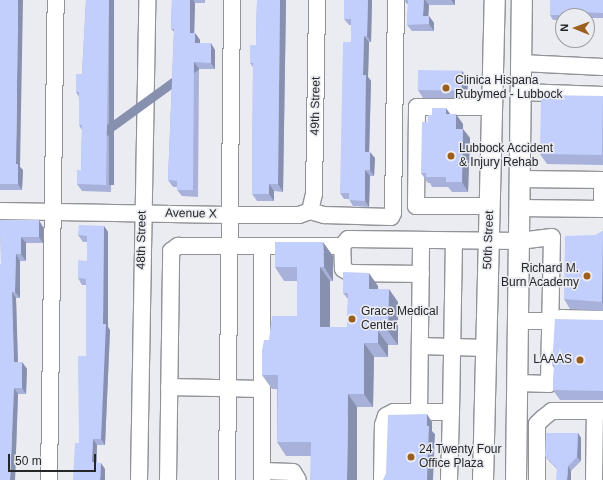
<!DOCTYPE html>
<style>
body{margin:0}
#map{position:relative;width:603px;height:480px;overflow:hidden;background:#ebecf2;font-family:Helvetica,sans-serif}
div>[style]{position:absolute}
.roads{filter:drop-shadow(1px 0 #919398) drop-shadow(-1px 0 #919398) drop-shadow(0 1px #919398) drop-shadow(0 -1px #919398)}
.minor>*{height:16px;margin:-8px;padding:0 8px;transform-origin:8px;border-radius:8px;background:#fff}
.major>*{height:20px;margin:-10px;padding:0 10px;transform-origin:10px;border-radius:10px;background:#fff}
.wall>*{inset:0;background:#a7b1d9}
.shaded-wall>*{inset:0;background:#8890b0;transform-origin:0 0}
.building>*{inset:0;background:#c2cefc;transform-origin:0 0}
.dots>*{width:11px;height:11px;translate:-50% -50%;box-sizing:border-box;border:2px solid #ebecf2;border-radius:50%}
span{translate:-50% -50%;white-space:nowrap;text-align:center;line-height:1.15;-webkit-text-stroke:3px #ebecf2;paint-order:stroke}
.poi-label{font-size:12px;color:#252628}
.left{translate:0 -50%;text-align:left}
.right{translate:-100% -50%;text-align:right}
.street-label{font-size:12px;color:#252628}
.north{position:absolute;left:555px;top:8px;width:40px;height:40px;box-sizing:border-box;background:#ebecf2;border:1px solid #9c9da1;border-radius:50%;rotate:271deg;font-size:11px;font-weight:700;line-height:16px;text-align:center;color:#252628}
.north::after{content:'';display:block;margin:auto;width:14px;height:18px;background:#9a5f1e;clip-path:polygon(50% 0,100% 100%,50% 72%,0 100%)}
.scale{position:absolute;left:8px;top:454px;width:88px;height:18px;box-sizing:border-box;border:2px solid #252628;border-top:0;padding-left:5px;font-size:12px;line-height:14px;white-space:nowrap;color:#252628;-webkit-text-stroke:3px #ebecf2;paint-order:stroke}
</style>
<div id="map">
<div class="roads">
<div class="minor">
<i style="left:521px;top:63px;width:82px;rotate:2.8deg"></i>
<i style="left:521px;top:92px;width:82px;rotate:2.1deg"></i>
<i style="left:520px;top:179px;width:82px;rotate:0.7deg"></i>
<i style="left:602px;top:180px;width:29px;rotate:90deg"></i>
<i style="left:490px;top:206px;width:74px;rotate:180deg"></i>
<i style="left:416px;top:206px;width:99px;rotate:-89.4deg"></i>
<i style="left:417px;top:107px;width:76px"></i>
<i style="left:519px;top:208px;width:84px;rotate:0.7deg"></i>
<i style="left:0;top:211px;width:228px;rotate:1deg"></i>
<i style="left:228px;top:215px;width:71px"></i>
<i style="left:299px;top:215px;width:12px;rotate:-20deg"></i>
<i style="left:310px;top:211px;width:15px;rotate:16deg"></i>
<i style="left:324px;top:215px;width:67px;rotate:1.7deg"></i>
<i style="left:391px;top:217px;width:4px;rotate:-63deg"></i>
<i style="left:393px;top:213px;width:213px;rotate:-89.2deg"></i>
<i style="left:310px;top:211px;width:17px;rotate:-77deg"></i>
<i style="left:314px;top:194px;width:194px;rotate:-89.1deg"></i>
<i style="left:421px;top:274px;width:71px;rotate:-179.2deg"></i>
<i style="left:350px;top:273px;width:8px;rotate:-150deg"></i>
<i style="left:343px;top:269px;width:23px;rotate:-92deg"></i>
<i style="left:342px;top:246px;width:9px;rotate:-49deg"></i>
<i style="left:348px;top:239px;width:171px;rotate:0.7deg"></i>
<i style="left:519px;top:241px;width:33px;rotate:-7deg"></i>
<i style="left:552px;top:237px;width:147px;rotate:91.2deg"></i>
<i style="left:549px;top:384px;width:31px;rotate:-178deg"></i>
<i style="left:518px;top:321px;width:32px"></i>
<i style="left:550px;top:321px;width:12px;rotate:-14deg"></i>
<i style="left:562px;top:318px;width:41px;rotate:1.4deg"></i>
<i style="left:420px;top:346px;width:66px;rotate:1.7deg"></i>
<i style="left:169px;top:387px;width:93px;rotate:1.2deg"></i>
<i style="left:419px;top:412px;width:32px"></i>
<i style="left:451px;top:412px;width:68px;rotate:91.7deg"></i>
<i style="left:451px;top:412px;width:171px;rotate:-89deg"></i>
<i style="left:262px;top:471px;width:31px;rotate:2deg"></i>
<i style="left:293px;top:472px;width:9px;rotate:58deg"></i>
<i style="left:49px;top:480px;width:480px;rotate:-89.2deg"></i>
<i style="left:139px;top:480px;width:480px;rotate:-89deg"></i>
<i style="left:168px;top:480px;width:229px;rotate:-89.2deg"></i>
<i style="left:171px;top:251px;width:9px;rotate:-36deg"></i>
<i style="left:178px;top:246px;width:164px"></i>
<i style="left:227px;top:480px;width:480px;rotate:-89.4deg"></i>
<i style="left:262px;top:480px;width:234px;rotate:-90deg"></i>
<i style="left:382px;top:480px;width:55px;rotate:-89deg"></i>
<i style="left:383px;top:425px;width:9px;rotate:-72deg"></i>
<i style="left:386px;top:416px;width:9px;rotate:-27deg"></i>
<i style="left:394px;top:412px;width:25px"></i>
<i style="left:419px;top:412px;width:172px;rotate:-89.3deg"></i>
<i style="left:537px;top:480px;width:56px;rotate:-90deg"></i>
<i style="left:537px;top:424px;width:8px;rotate:-45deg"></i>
<i style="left:543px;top:418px;width:11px;rotate:-38deg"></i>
<i style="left:552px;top:411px;width:51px"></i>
<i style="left:594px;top:480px;width:69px;rotate:-89.2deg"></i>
</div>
<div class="major">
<i style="left:483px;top:480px;width:480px;rotate:-88.6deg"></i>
<i style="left:516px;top:480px;width:480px;rotate:-89.3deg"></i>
</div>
</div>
<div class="wall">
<i style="clip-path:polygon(0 0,20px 167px,23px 170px,22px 190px,0 190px)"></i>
<i style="clip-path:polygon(86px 0,114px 0,111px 192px,82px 191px,77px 184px,81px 170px,82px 130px,79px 125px,79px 97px,76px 92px,82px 74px)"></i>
<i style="clip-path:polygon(172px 0,205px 0,205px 3px,195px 3px,194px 33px,195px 33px,200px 40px,200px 43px,215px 50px,215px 69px,199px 69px,198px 197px,182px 196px,177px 190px,177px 187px,173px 187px,168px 180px,174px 32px,171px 29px)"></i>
<i style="clip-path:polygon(257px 0,286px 0,283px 192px,274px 191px,274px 201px,257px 201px,252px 194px,253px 67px,250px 63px,256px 45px)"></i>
<i style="clip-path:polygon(344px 0,372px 0,371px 42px,369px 42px,368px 77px,371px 81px,369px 152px,375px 158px,374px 176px,370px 176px,369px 207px,353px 206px,349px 199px,344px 199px,340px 193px,351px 42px,351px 25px,349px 25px,344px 19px)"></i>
<i style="clip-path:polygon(404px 0,455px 0,455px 5px,429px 5px,428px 16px,429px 16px,434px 23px,434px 31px,412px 31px,407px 25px,408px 4px,407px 4px)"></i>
<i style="clip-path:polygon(603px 0,603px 18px,587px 18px,587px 16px,563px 16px,563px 20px,553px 20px,550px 15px)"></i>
<i style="clip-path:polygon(462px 71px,468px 78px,467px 98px,423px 98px,418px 90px)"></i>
<i style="clip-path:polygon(603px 96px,603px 165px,547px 164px,540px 154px)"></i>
<i style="clip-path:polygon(450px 114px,463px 124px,463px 129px,470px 138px,468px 192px,452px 192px,448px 187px,432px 187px,430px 183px,428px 183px,421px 173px,428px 122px)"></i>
<i style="clip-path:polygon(0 220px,43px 227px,43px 243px,26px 243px,26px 261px,20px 261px,20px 298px,16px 298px,18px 362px,22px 362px,27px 369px,26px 394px,18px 394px,15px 480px,1px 264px)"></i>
<i style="clip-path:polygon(104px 226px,108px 232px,108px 327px,110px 330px,105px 445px,97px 445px,97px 463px,105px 469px,105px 480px,79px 443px,86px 356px,86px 285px,82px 285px,78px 278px,87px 261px,87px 242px,83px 242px,78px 235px)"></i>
<i style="clip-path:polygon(603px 231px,603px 311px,570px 309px,564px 299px,596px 235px)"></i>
<i style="clip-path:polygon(333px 256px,333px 281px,330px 281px,330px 327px,347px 327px,348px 299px,343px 293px,378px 286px,378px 289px,398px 302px,398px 345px,388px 345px,388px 357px,374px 357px,373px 407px,357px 407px,311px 456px,286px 456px,277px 442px,277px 389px,272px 389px,262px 375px,269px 340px,297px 316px,297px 281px,284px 281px,275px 267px)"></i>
<i style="clip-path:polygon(603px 320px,603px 400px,560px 400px,553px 390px,554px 368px,552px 365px)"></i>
<i style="clip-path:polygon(578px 433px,581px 438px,581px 461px,571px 471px,557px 469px,549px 461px,545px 456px)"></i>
</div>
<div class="shaded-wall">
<i style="clip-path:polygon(18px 0,23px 0,20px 167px,23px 170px,22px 190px,18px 184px,16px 164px)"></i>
<i style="left:109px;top:0;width:5px;height:185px"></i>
<i style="clip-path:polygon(190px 0,193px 0,195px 3px,194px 40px,190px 33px)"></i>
<i style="clip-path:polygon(280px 0,286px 0,283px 192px,278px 184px)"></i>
<i style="clip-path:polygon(368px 0,372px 0,371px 42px,367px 36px)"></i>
<i style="clip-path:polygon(424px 0,425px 0,429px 5px,428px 22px,423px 16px)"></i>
<i style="clip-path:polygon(451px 0,455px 0,455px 5px)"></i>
<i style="clip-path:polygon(429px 16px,434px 23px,434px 31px,429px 24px)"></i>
<i style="clip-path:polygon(195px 33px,200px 40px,200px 49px,195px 43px)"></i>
<i style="clip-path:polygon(364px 36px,369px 42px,368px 77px,371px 81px,369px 158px,365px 152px,363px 75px)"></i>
<i style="clip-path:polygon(211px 43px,215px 50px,215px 69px,211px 63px)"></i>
<i style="left:194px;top:62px;width:9px;height:128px;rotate:54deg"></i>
<i style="clip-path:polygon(462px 71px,468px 78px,467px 98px,462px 90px)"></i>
<i style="clip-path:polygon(446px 108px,453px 118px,446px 114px)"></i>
<i style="clip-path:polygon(456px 114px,463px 124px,463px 138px,456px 129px)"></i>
<i style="clip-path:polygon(463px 129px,470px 138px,468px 192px,462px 182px)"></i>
<i style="clip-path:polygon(370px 152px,375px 158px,374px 176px,370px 170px)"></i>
<i style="clip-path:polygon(365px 170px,370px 176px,369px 207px,365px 201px)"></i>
<i style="clip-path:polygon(269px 184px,274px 191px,274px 201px,269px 194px)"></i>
<i style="clip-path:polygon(39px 220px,43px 227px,43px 243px,39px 237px)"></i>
<i style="clip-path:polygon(104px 226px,108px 232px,108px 327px,110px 330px,105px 445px,101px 439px,103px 324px)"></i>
<i style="clip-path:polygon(603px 233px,603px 303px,602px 302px)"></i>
<i style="clip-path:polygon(21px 237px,26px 243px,26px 261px,21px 254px)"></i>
<i style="clip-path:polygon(323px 242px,333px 256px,333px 281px,324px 267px)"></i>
<i style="clip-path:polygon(16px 254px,20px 261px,20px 298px,15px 292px)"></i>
<i style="clip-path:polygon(320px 267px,330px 281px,330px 341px,320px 327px)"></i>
<i style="clip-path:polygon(369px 273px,378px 286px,378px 302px,369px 289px)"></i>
<i style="clip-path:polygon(389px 289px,398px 302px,398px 345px,388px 331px)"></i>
<i style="clip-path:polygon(12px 292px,16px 298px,18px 368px,14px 362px)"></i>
<i style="clip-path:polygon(378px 331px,388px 345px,388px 357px,378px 343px)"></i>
<i style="clip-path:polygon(364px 343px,374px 357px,373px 407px,364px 394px)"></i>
<i style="clip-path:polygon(22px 362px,27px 369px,26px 394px,22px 388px)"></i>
<i style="clip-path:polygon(14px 388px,18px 394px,15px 480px,10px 480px)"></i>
<i style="clip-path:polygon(348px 394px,357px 407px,357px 480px,347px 480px)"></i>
<i style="clip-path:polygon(427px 414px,432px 422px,432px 431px,435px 434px,433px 480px,427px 480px)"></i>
<i style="clip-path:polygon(578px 433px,581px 438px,581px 461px,577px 457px)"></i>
<i style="clip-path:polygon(93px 439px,97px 445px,96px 469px,92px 462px)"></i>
<i style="clip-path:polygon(101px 463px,105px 469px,105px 480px,100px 480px)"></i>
<i style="clip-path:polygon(568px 466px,571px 471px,571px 480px,567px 480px)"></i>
</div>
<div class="building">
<i style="clip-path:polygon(0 0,18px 0,16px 164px,18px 164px,18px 184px,0 184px)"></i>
<i style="clip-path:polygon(86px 0,109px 0,106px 185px,77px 184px,77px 170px,81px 170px,82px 125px,79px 125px,79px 92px,76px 92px,76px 74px,82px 74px)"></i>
<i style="clip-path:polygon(172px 0,190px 0,190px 33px,195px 33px,195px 43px,211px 43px,211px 63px,194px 62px,193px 190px,177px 190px,177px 181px,168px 180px,174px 29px,171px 29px)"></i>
<i style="clip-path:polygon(257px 0,280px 0,278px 184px,269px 184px,269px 194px,252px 194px,253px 63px,250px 63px,250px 45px,256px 45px)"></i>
<i style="clip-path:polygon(344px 0,368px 0,367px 36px,364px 36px,363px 75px,366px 75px,365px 152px,370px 152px,370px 170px,365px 170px,365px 201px,349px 200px,349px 193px,340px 193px,343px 42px,351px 42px,351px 19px,344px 19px)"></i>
<i style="clip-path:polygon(408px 0,424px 0,423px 16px,429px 16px,429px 24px,407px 25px)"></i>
<i style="clip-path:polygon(550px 0,603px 0,603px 13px,578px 12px,578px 15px,550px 15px)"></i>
<i style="left:418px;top:70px;width:44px;height:20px;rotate:1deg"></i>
<i style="left:541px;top:95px;width:62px;height:59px;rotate:1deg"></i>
<i style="clip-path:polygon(432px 108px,446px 108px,446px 114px,456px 114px,456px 129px,463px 129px,462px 182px,446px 182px,446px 177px,426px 177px,426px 173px,421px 173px,422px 122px,428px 122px,428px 115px,432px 115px)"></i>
<i style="clip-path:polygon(0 220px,39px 220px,39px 237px,21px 237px,21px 254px,16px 254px,15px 292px,12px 292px,14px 362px,22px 362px,22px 388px,14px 388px,10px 480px,0 480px,0 264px,1px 264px,1px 237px,0 237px)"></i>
<i style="clip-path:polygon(79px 225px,104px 226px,103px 324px,106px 324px,101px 439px,93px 439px,92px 462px,101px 463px,100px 480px,73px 480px,75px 443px,79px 443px,78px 356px,86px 356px,86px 279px,78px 278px,78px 260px,87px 261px,87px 236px,78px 235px)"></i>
<i style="clip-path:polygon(603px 231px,602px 302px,564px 299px,565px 236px,596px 235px)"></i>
<i style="clip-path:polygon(275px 242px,323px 242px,324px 267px,320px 267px,320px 327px,347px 327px,348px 293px,343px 293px,343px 272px,369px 273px,369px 289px,389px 289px,388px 331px,378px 331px,378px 343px,364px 343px,364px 394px,348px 394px,347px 480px,310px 480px,311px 442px,277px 442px,278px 375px,262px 375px,262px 350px,264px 340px,269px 340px,272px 316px,297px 316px,297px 267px,275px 267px)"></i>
<i style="clip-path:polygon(555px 319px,603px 320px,603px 391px,553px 390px,554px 365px,552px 365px)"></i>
<i style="clip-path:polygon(427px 414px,427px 426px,429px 426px,427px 480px,383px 480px,386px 473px,388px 415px)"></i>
<i style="clip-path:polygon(546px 433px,578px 433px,577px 457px,568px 466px,567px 480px,556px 480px,557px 468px,545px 456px)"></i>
</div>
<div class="dots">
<i style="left:446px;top:88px;background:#9a5f1e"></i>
<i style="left:451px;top:156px;background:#9a5f1e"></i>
<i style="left:587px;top:276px;background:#9a5f1e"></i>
<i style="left:352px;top:319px;background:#9a5f1e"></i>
<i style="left:580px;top:360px;background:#9a5f1e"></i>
<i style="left:411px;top:457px;background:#9a5f1e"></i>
</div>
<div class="poi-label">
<span class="left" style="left:455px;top:88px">Clinica Hispana<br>Rubymed - Lubbock</span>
<span class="left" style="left:459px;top:156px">Lubbock Accident<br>&amp; Injury Rehab</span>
<span class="right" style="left:579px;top:276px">Richard M.<br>Burn Academy</span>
<span class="left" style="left:361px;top:319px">Grace Medical<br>Center</span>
<span class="right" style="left:572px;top:360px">LAAAS</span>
<span class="left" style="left:419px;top:457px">24 Twenty Four<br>Office Plaza</span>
</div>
<div class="street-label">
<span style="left:316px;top:106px;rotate:-89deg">49th Street</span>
<span style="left:191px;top:214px;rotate:1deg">Avenue X</span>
<span style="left:142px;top:240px;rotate:-89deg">48th Street</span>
<span style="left:489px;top:240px;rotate:-88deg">50th Street</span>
</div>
<div class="north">N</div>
<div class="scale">50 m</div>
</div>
